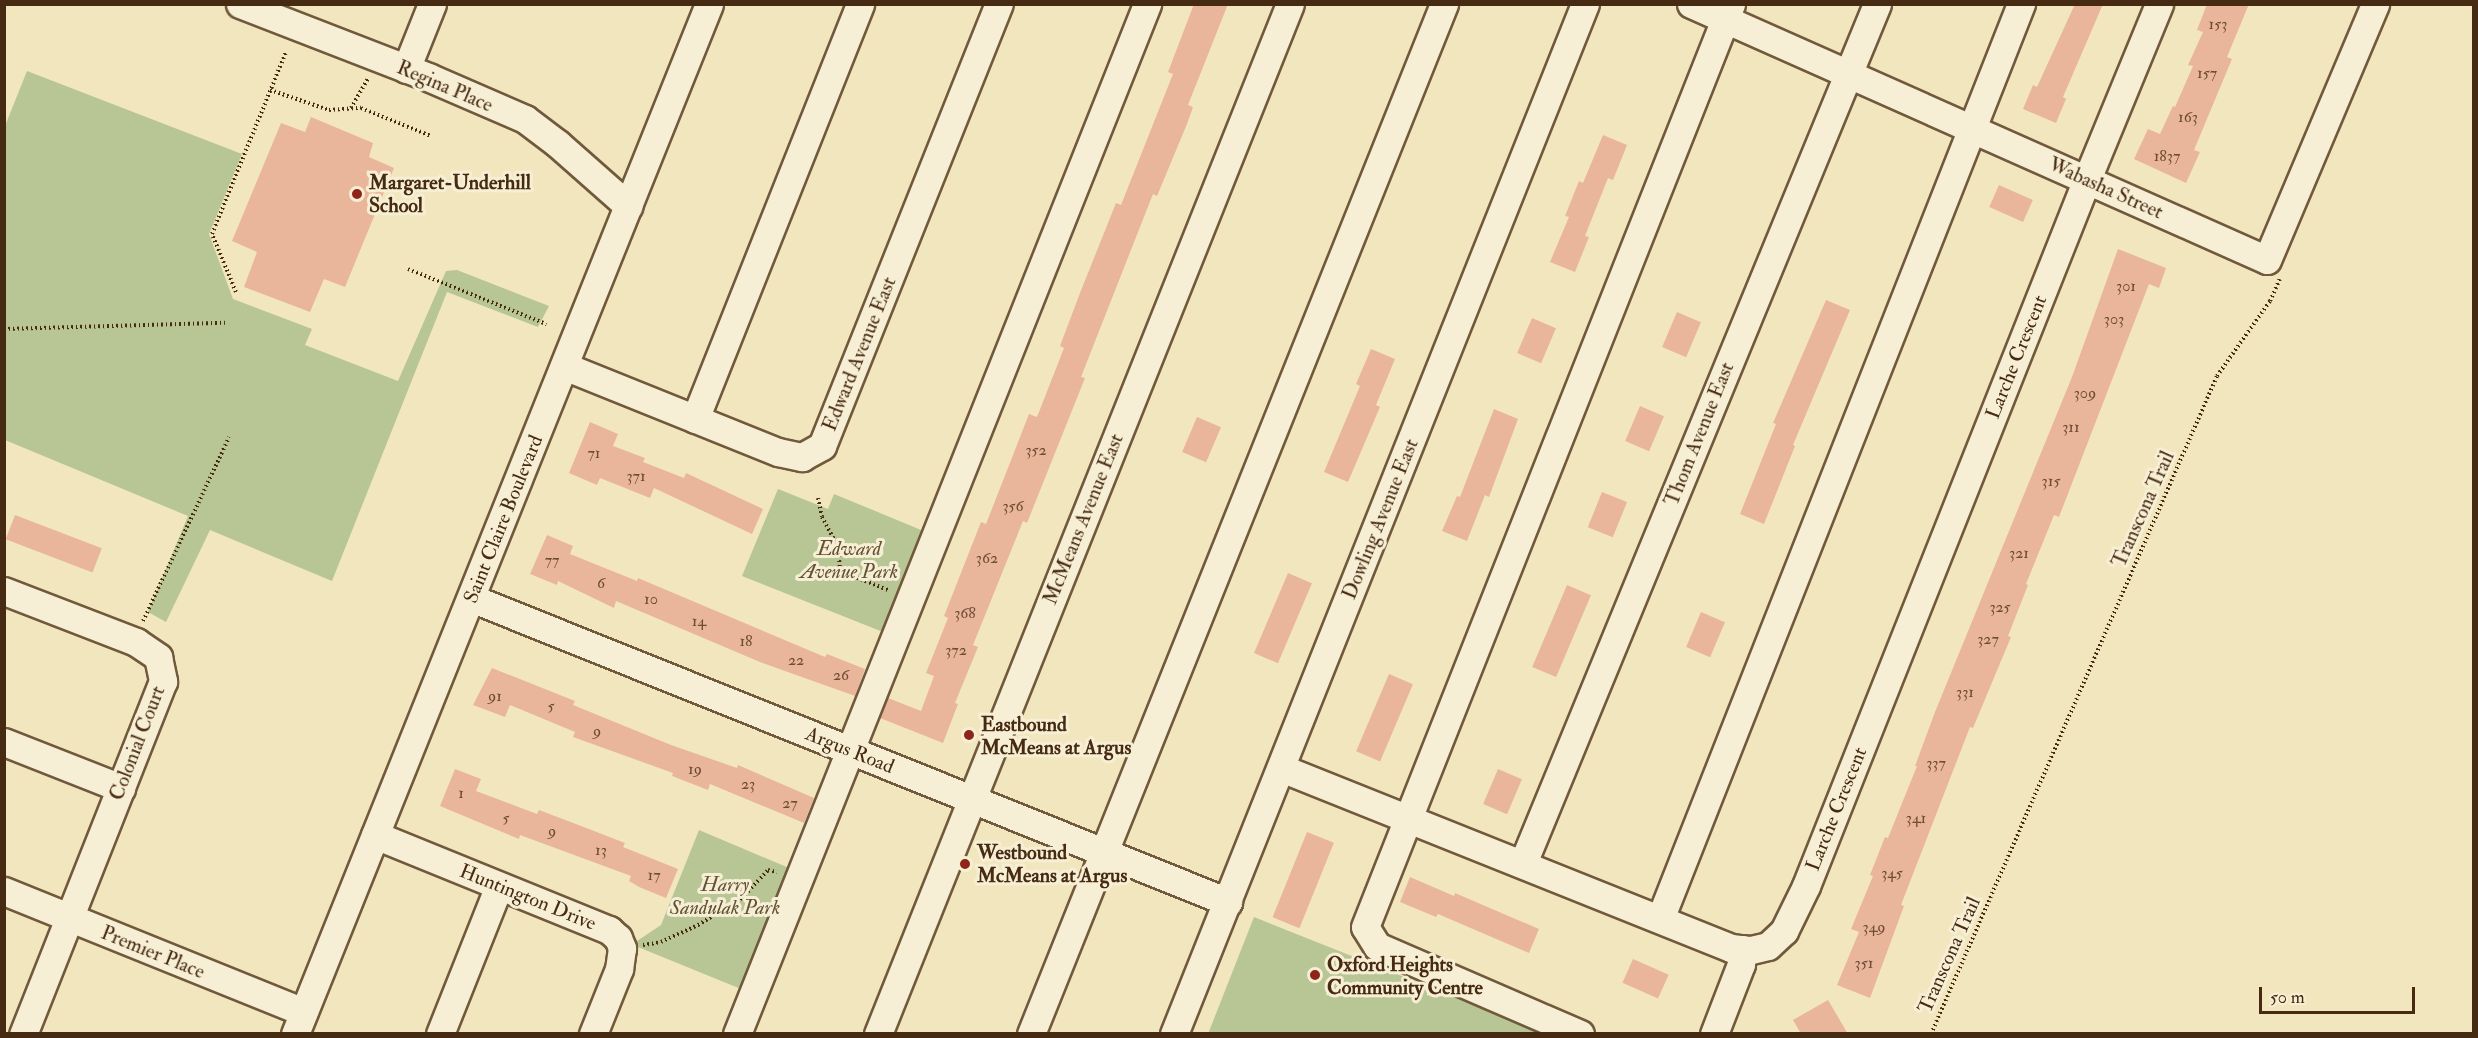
<!DOCTYPE html>
<style>
body{margin:0}
#map{position:relative;width:2478px;height:1038px;overflow:hidden;background:#f2e6be;font-family:"IM FELL Double Pica",serif}
div>[style]{position:absolute}
.green>*{inset:0;background:#b7c694}
.building>*{inset:0;background:#eab69b;transform-origin:0 0}
.path>*{height:4px;margin-top:-2px;transform-origin:0;background:repeating-linear-gradient(90deg,#462a11 0 1.5px,transparent 0 4.5px)}
.roads{filter:drop-shadow(2px 0 #71593c) drop-shadow(-2px 0 #71593c) drop-shadow(0 2px #71593c) drop-shadow(0 -2px #71593c)}
.minor>*{height:27px;margin:-13.5px;padding:0 13.5px;transform-origin:13.5px;border-radius:13.5px;background:#f7efd5}
.dots>*{width:16px;height:16px;translate:-50% -50%;box-sizing:border-box;border:3px solid #f7efd5;border-radius:50%}
span{translate:-50% -50%;white-space:nowrap;text-align:center;line-height:1.15;-webkit-text-stroke:6px #f7efd5;paint-order:stroke}
.number-label{font-size:16px;color:#6f4d34}
.number-label span{-webkit-text-stroke-width:0}
.street-label{font-size:20px;color:#462a11}
.poi-label{font-size:20px;color:#462a11;font-weight:700}
.left{translate:0 -50%;text-align:left}
.park-label{font-size:20px;color:#625132;font-style:italic}
.frame{position:absolute;inset:0;border:6px solid #462a11;pointer-events:none}
.scale{position:absolute;left:2259px;top:987px;width:156px;height:27px;box-sizing:border-box;border:3px solid #462a11;border-top:0;padding-left:8px;font-size:18px;line-height:21px;white-space:nowrap;color:#462a11;-webkit-text-stroke:4px #f7efd5;paint-order:stroke}
</style>
<div id="map">
<div class="green">
<i style="clip-path:polygon(27px 71px,242px 154px,209px 234px,233px 299px,312px 329px,305px 345px,398px 381px,446px 271px,457px 270px,549px 306px,538px 327px,447px 292px,332px 581px,210px 530px,166px 622px,148px 612px,188px 516px,5px 440px,5px 126px)"></i>
<i style="clip-path:polygon(778px 489px,828px 509px,834px 494px,926px 532px,883px 632px,742px 576px)"></i>
<i style="clip-path:polygon(699px 830px,789px 868px,741px 989px,638px 947px,637px 941px,661px 925px)"></i>
<i style="clip-path:polygon(1254px 917px,1545px 1033px,1208px 1034px)"></i>
</div>
<div class="building">
<i style="clip-path:polygon(1194px 4px,1228px 4px,1188px 105px,1193px 107px,1187px 124px,1157px 196px,1153px 194px,1081px 377px,1085px 378px,1027px 523px,1023px 521px,973px 645px,978px 647px,955px 703px,958px 704px,943px 743px,880px 718px,888px 698px,921px 711px,934px 676px,926px 673px,948px 618px,944px 616px,981px 522px,986px 524px,1029px 414px,1037px 417px,1064px 348px,1060px 346px,1080px 293px,1116px 203px,1121px 205px,1173px 74px,1168px 72px)"></i>
<i style="clip-path:polygon(2075px 4px,2103px 4px,2063px 97px,2066px 99px,2056px 123px,2023px 109px,2033px 85px,2037px 87px)"></i>
<i style="clip-path:polygon(2207px 4px,2249px 4px,2227px 57px,2232px 59px,2194px 150px,2200px 152px,2186px 183px,2134px 159px,2148px 129px,2160px 134px,2173px 106px,2175px 107px,2193px 66px,2188px 65px,2203px 32px,2197px 30px)"></i>
<i style="clip-path:polygon(311px 117px,373px 143px,369px 157px,394px 168px,345px 287px,324px 279px,310px 312px,244px 287px,257px 252px,232px 241px,281px 123px,305px 132px)"></i>
<i style="clip-path:polygon(1603px 135px,1627px 145px,1613px 180px,1608px 178px,1585px 236px,1589px 237px,1575px 272px,1550px 262px,1569px 217px,1565px 216px,1579px 181px,1583px 183px)"></i>
<i style="left:1999px;top:185px;width:37px;height:24px;rotate:24deg"></i>
<i style="clip-path:polygon(2118px 249px,2166px 268px,2159px 288px,2149px 284px,2059px 517px,2054px 515px,2026px 584px,2028px 585px,2008px 636px,2011px 637px,1973px 728px,1970px 727px,1901px 905px,1904px 906px,1870px 998px,1837px 985px,1859px 932px,1851px 929px,1873px 876px,1870px 875px,1885px 837px,1888px 838px,1917px 766px,1915px 766px,1935px 712px,2072px 377px)"></i>
<i style="clip-path:polygon(1826px 300px,1850px 310px,1793px 445px,1795px 446px,1764px 524px,1740px 514px,1776px 424px,1773px 423px)"></i>
<i style="left:1677px;top:312px;width:26px;height:38px;rotate:23deg"></i>
<i style="left:1532px;top:318px;width:26px;height:38px;rotate:23deg"></i>
<i style="clip-path:polygon(1371px 349px,1395px 359px,1376px 405px,1380px 407px,1348px 482px,1324px 472px,1360px 386px,1356px 384px)"></i>
<i style="left:1640px;top:406px;width:26px;height:38px;rotate:23deg"></i>
<i style="clip-path:polygon(1494px 409px,1518px 419px,1489px 497px,1485px 495px,1467px 541px,1442px 531px,1457px 496px,1460px 497px)"></i>
<i style="left:1197px;top:417px;width:26px;height:38px;rotate:23deg"></i>
<i style="clip-path:polygon(590px 422px,618px 434px,613px 446px,645px 458px,643px 462px,684px 478px,686px 473px,763px 509px,752px 534px,654px 488px,650px 498px,600px 478px,597px 485px,569px 473px)"></i>
<i style="left:1602px;top:492px;width:27px;height:38px;rotate:22deg"></i>
<i style="left:15px;top:515px;width:93px;height:26px;rotate:21deg"></i>
<i style="clip-path:polygon(547px 535px,573px 546px,570px 554px,637px 581px,638px 578px,825px 657px,827px 654px,865px 669px,855px 696px,760px 662px,616px 601px,614px 608px,558px 581px,557px 585px,530px 574px)"></i>
<i style="left:1288px;top:573px;width:26px;height:87px;rotate:23deg"></i>
<i style="left:1567px;top:585px;width:26px;height:89px;rotate:23deg"></i>
<i style="left:1701px;top:612px;width:26px;height:38px;rotate:23deg"></i>
<i style="clip-path:polygon(492px 668px,575px 701px,573px 705px,671px 745px,737px 768px,738px 765px,814px 798px,804px 823px,710px 784px,708px 790px,672px 776px,673px 773px,573px 737px,575px 732px,510px 705px,505px 717px,473px 705px)"></i>
<i style="left:1389px;top:674px;width:26px;height:84px;rotate:23deg"></i>
<i style="clip-path:polygon(455px 769px,481px 779px,476px 791px,537px 814px,539px 810px,589px 829px,625px 843px,623px 847px,678px 869px,666px 898px,639px 887px,629px 881px,631px 876px,520px 835px,519px 839px,440px 806px)"></i>
<i style="left:1498px;top:769px;width:26px;height:38px;rotate:23deg"></i>
<i style="left:1307px;top:832px;width:29px;height:92px;rotate:22deg"></i>
<i style="clip-path:polygon(1410px 877px,1454px 896px,1455px 893px,1539px 929px,1529px 953px,1438px 914px,1436px 917px,1400px 902px)"></i>
<i style="left:1633px;top:959px;width:39px;height:26px;rotate:24deg"></i>
<i style="clip-path:polygon(1828px 1000px,1848px 1034px,1801px 1034px,1793px 1020px)"></i>
</div>
<div class="path">
<i style="left:270px;top:90px;width:62px;rotate:18.7deg"></i>
<i style="left:329px;top:110px;width:32px;rotate:-4deg"></i>
<i style="left:361px;top:108px;width:75px;rotate:21.8deg"></i>
<i style="left:351px;top:108px;width:34px;rotate:-60deg"></i>
<i style="left:408px;top:269px;width:149px;rotate:21.7deg"></i>
<i style="left:236px;top:292px;width:63px;rotate:-112.5deg"></i>
<i style="left:212px;top:234px;width:196px;rotate:-67.9deg"></i>
<i style="left:4px;top:329px;width:221px;rotate:-1.6deg"></i>
<i style="left:818px;top:498px;width:19px;rotate:78deg"></i>
<i style="left:822px;top:517px;width:34px;rotate:62deg"></i>
<i style="left:838px;top:547px;width:24px;rotate:85deg"></i>
<i style="left:840px;top:571px;width:52px;rotate:21.6deg"></i>
<i style="left:143px;top:621px;width:203px;rotate:-64.9deg"></i>
<i style="left:643px;top:945px;width:18px;rotate:-9deg"></i>
<i style="left:661px;top:942px;width:41px;rotate:-24.7deg"></i>
<i style="left:698px;top:925px;width:52px;rotate:-31.5deg"></i>
<i style="left:742px;top:898px;width:38px;rotate:-47deg"></i>
<i style="left:768px;top:870px;width:9px;rotate:13deg"></i>
<i style="left:1931px;top:1034px;width:717px;rotate:-66.51deg"></i>
<i style="left:2217px;top:376px;width:92px;rotate:-54.8deg"></i>
<i style="left:2270px;top:301px;width:24px;rotate:-66deg"></i>
</div>
<div class="roads">
<div class="minor">
<i style="left:240px;top:4px;width:202px;rotate:21.2deg"></i>
<i style="left:428px;top:77px;width:106px;rotate:23.4deg"></i>
<i style="left:525px;top:119px;width:41px;rotate:37.1deg"></i>
<i style="left:558px;top:144px;width:94px;rotate:41.5deg"></i>
<i style="left:1691px;top:4px;width:630px;rotate:23.96deg"></i>
<i style="left:2267px;top:260px;width:278px;rotate:-67.1deg"></i>
<i style="left:406px;top:69px;width:70px;rotate:-68.2deg"></i>
<i style="left:564px;top:366px;width:231px;rotate:21.9deg"></i>
<i style="left:778px;top:452px;width:25px;rotate:12deg"></i>
<i style="left:802px;top:457px;width:23px;rotate:-29deg"></i>
<i style="left:822px;top:446px;width:476px;rotate:-68.2deg"></i>
<i style="left:695px;top:419px;width:447px;rotate:-68.3deg"></i>
<i style="left:4px;top:591px;width:142px;rotate:21.1deg"></i>
<i style="left:136px;top:642px;width:27px;rotate:34deg"></i>
<i style="left:158px;top:657px;width:25px;rotate:78deg"></i>
<i style="left:163px;top:681px;width:380px;rotate:111.6deg"></i>
<i style="left:471px;top:598px;width:816px;rotate:21.88deg"></i>
<i style="left:4px;top:742px;width:126px;rotate:21.5deg"></i>
<i style="left:1281px;top:768px;width:485px;rotate:21.8deg"></i>
<i style="left:1731px;top:948px;width:20px;rotate:6deg"></i>
<i style="left:1751px;top:950px;width:17px;rotate:-13deg"></i>
<i style="left:1768px;top:946px;width:22px;rotate:-43deg"></i>
<i style="left:1784px;top:931px;width:50px;rotate:-63.9deg"></i>
<i style="left:1806px;top:886px;width:761px;rotate:-68.32deg"></i>
<i style="left:2087px;top:179px;width:189px;rotate:-67.6deg"></i>
<i style="left:375px;top:835px;width:253px;rotate:22.1deg"></i>
<i style="left:609px;top:930px;width:12px;rotate:42deg"></i>
<i style="left:618px;top:938px;width:11px;rotate:68deg"></i>
<i style="left:622px;top:948px;width:21px;rotate:98deg"></i>
<i style="left:619px;top:969px;width:70px;rotate:111.8deg"></i>
<i style="left:1523px;top:863px;width:929px;rotate:-67.6deg"></i>
<i style="left:4px;top:891px;width:323px;rotate:22deg"></i>
<i style="left:1660px;top:919px;width:984px;rotate:-68.47deg"></i>
<i style="left:295px;top:1034px;width:1110px;rotate:-68.1deg"></i>
<i style="left:440px;top:1034px;width:159px;rotate:-68.3deg"></i>
<i style="left:737px;top:1034px;width:1109px;rotate:-68.29deg"></i>
<i style="left:878px;top:1034px;width:1109px;rotate:-68.2deg"></i>
<i style="left:1031px;top:1034px;width:1110px;rotate:-68.15deg"></i>
<i style="left:1174px;top:1034px;width:1109px;rotate:-68.25deg"></i>
<i style="left:1580px;top:1034px;width:221px;rotate:-156.6deg"></i>
<i style="left:1377px;top:946px;width:22px;rotate:-122deg"></i>
<i style="left:1365px;top:927px;width:993px;rotate:-68.37deg"></i>
<i style="left:1714px;top:1034px;width:75px;rotate:-68.9deg"></i>
<i style="left:1741px;top:964px;width:15px;rotate:-86deg"></i>
</div>
</div>
<div class="dots">
<i style="left:357px;top:194px;background:#8f2418"></i>
<i style="left:969px;top:735px;background:#8f2418"></i>
<i style="left:965px;top:864px;background:#8f2418"></i>
<i style="left:1315px;top:975px;background:#8f2418"></i>
</div>
<div class="number-label">
<span style="left:2218px;top:24px">153</span>
<span style="left:2207px;top:73px">157</span>
<span style="left:2188px;top:117px">163</span>
<span style="left:2167px;top:156px">1837</span>
<span style="left:2126px;top:286px">301</span>
<span style="left:2114px;top:319px">303</span>
<span style="left:2085px;top:393px">309</span>
<span style="left:2071px;top:427px">311</span>
<span style="left:1036px;top:450px">352</span>
<span style="left:594px;top:453px">71</span>
<span style="left:636px;top:476px">371</span>
<span style="left:2051px;top:481px">315</span>
<span style="left:1013px;top:506px">356</span>
<span style="left:2019px;top:553px">321</span>
<span style="left:987px;top:558px">362</span>
<span style="left:552px;top:560px">77</span>
<span style="left:601px;top:583px">6</span>
<span style="left:651px;top:599px">10</span>
<span style="left:2000px;top:607px">325</span>
<span style="left:965px;top:613px">368</span>
<span style="left:699px;top:621px">14</span>
<span style="left:1988px;top:639px">327</span>
<span style="left:746px;top:641px">18</span>
<span style="left:956px;top:650px">372</span>
<span style="left:796px;top:660px">22</span>
<span style="left:841px;top:675px">26</span>
<span style="left:1965px;top:692px">331</span>
<span style="left:495px;top:696px">91</span>
<span style="left:551px;top:706px">5</span>
<span style="left:597px;top:731px">9</span>
<span style="left:1936px;top:763px">337</span>
<span style="left:695px;top:769px">19</span>
<span style="left:748px;top:784px">23</span>
<span style="left:461px;top:793px">1</span>
<span style="left:790px;top:803px">27</span>
<span style="left:506px;top:818px">5</span>
<span style="left:1916px;top:818px">341</span>
<span style="left:552px;top:831px">9</span>
<span style="left:601px;top:850px">13</span>
<span style="left:1892px;top:873px">345</span>
<span style="left:654px;top:875px">17</span>
<span style="left:1874px;top:927px">349</span>
<span style="left:1864px;top:963px">351</span>
</div>
<div class="street-label">
<span style="left:445px;top:86px;rotate:23deg">Regina Place</span>
<span style="left:2106px;top:188px;rotate:24deg">Wabasha Street</span>
<span style="left:859px;top:354px;rotate:-68deg">Edward Avenue East</span>
<span style="left:2016px;top:357px;rotate:-68deg">Larche Crescent</span>
<span style="left:1699px;top:434px;rotate:-68deg">Thom Avenue East</span>
<span style="left:2143px;top:509px;rotate:-66deg">Transcona Trail</span>
<span style="left:503px;top:519px;rotate:-68deg">Saint Claire Boulevard</span>
<span style="left:1083px;top:519px;rotate:-68deg">McMeans Avenue East</span>
<span style="left:1380px;top:519px;rotate:-68deg">Dowling Avenue East</span>
<span style="left:137px;top:743px;rotate:-69deg">Colonial Court</span>
<span style="left:850px;top:750px;rotate:22deg">Argus Road</span>
<span style="left:1836px;top:809px;rotate:-68deg">Larche Crescent</span>
<span style="left:528px;top:897px;rotate:22deg">Huntington Drive</span>
<span style="left:153px;top:952px;rotate:22deg">Premier Place</span>
<span style="left:1949px;top:955px;rotate:-66deg">Transcona Trail</span>
</div>
<div class="poi-label">
<span class="left" style="left:369px;top:194px">Margaret-Underhill<br>School</span>
<span class="left" style="left:981px;top:736px">Eastbound<br>McMeans at Argus</span>
<span class="left" style="left:977px;top:864px">Westbound<br>McMeans at Argus</span>
<span class="left" style="left:1327px;top:976px">Oxford Heights<br>Community Centre</span>
</div>
<div class="park-label">
<span style="left:849px;top:560px">Edward<br>Avenue Park</span>
<span style="left:725px;top:896px">Harry<br>Sandulak Park</span>
</div>
<div class="frame"></div>
<div class="scale">50 m</div>
</div>
